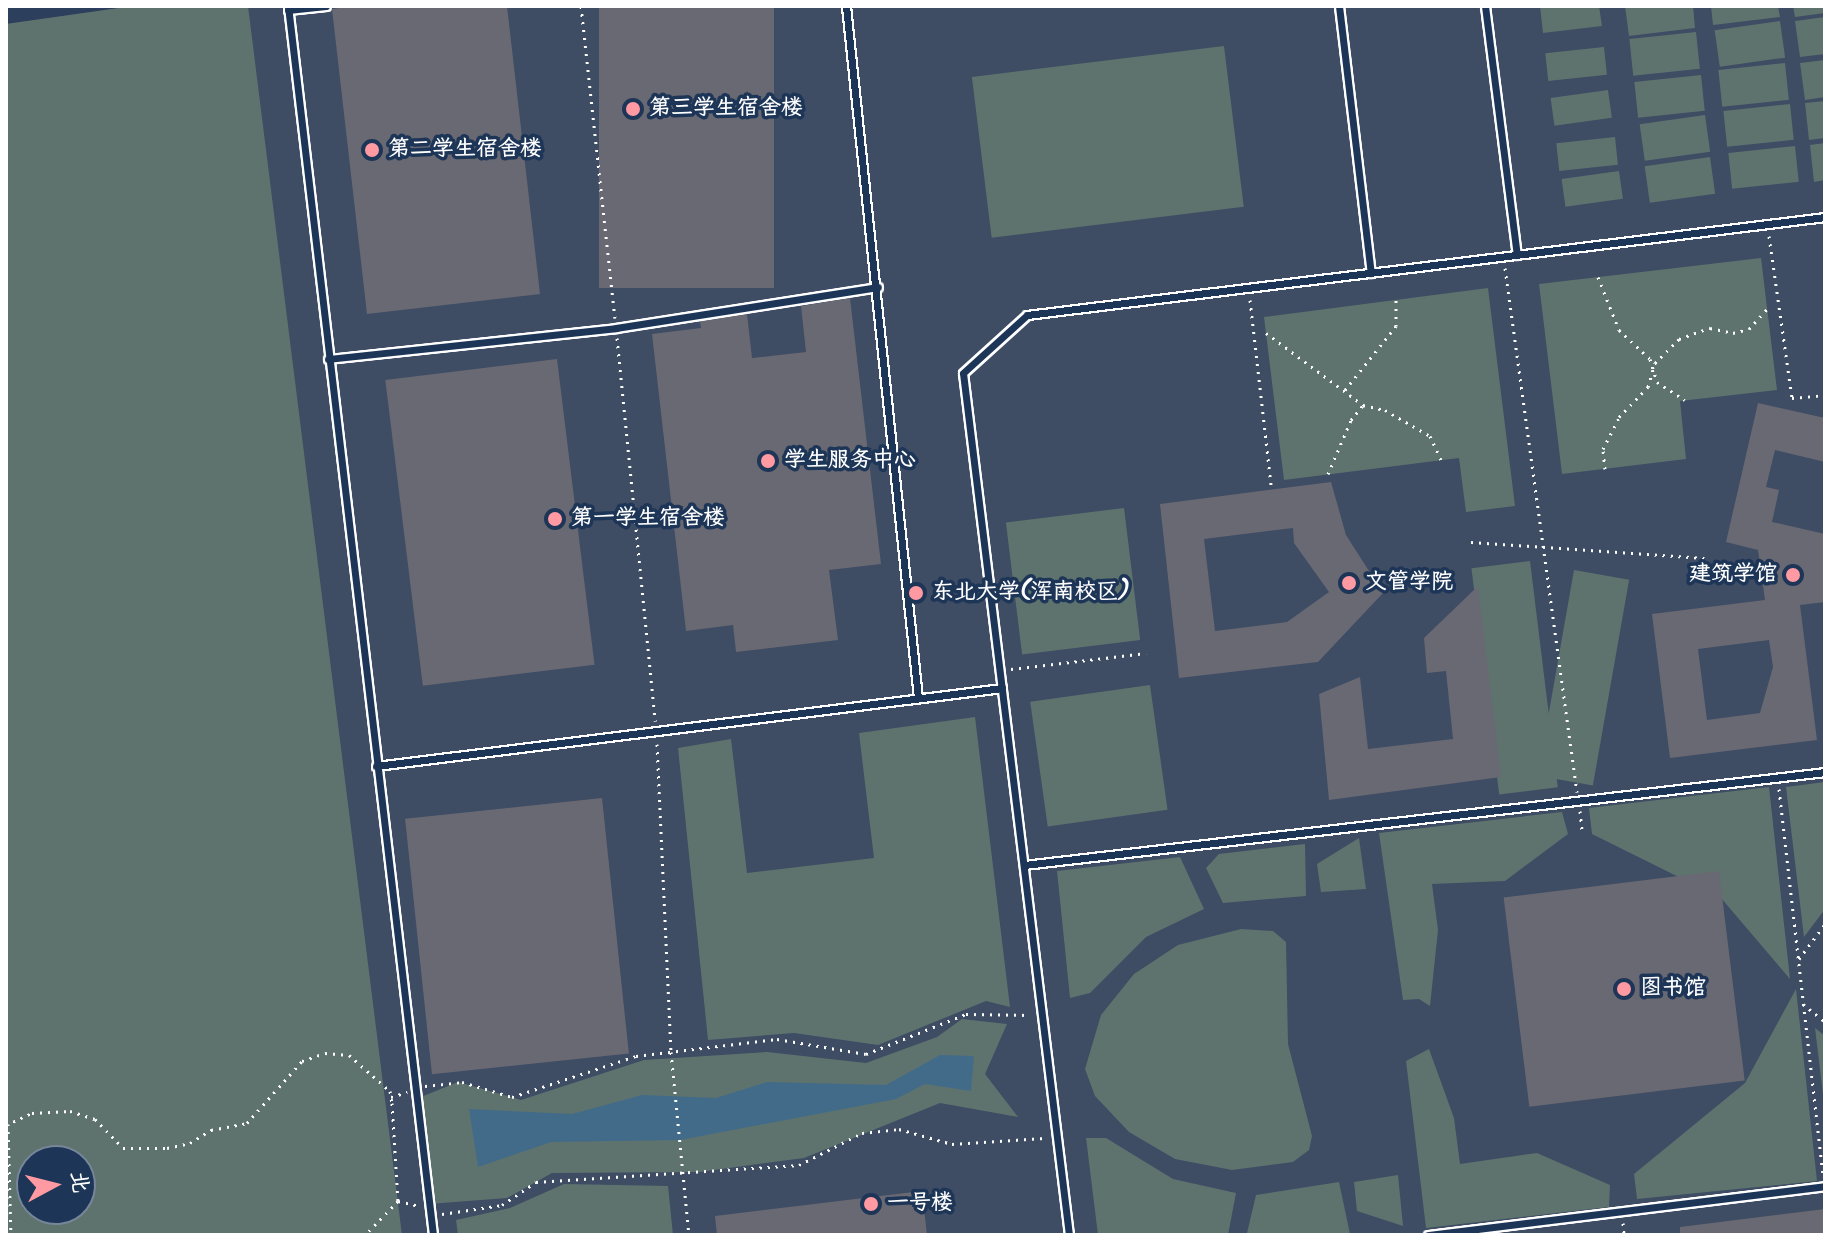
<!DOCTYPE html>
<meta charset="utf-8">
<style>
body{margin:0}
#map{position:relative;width:1831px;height:1241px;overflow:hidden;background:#2c3f5d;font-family:Kalam,"LXGW WenKai TC",sans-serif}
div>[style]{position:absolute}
.built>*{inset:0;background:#3e4c64}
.green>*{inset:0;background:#5e736e;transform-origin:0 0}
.water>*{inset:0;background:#426b89}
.building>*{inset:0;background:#696973;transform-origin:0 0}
.path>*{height:3px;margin-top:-1.5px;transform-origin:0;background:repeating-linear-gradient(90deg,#fff 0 2px,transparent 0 8px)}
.roads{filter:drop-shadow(2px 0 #fff) drop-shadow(-2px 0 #fff) drop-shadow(0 2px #fff) drop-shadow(0 -2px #fff)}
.service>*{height:7px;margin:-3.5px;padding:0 3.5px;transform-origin:3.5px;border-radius:3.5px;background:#1d3557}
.dots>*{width:22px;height:22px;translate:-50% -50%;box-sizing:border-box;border:4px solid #1d3557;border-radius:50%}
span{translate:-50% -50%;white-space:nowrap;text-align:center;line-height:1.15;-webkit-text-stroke:7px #1d3557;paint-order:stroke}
.poi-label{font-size:22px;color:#fff;font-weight:700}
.left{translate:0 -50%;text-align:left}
.right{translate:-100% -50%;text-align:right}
.frame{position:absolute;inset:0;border:8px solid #fff;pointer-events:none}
.north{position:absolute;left:16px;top:1145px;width:80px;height:80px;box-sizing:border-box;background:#1d3557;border:2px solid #77869a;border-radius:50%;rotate:83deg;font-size:22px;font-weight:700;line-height:32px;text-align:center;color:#fff}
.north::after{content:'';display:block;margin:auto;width:28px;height:36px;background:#ff9aa2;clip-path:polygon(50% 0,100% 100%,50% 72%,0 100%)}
</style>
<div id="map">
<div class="built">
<i style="clip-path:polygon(evenodd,133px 6px,1825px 6px,1825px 1235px,6px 1235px,6px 24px,133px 6px,32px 1161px,80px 1161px,80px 1209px,32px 1209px,32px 1161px)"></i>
</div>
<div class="green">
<i style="clip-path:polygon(evenodd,133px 6px,248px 6px,402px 1235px,6px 1235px,6px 24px,133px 6px,32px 1161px,80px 1161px,80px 1209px,32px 1209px,32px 1161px)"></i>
<i style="clip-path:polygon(1540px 6px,1599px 6px,1602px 26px,1543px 33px)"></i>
<i style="clip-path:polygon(1625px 6px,1693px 6px,1695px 28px,1629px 36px)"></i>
<i style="clip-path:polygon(1711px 6px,1778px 6px,1780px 17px,1713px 25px)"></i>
<i style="clip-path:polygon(1793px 6px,1825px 6px,1825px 13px,1795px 17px)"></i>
<i style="clip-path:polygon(1825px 17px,1825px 54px,1800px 57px,1795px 21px)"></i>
<i style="left:1780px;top:21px;width:37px;height:66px;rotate:82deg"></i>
<i style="left:1696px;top:32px;width:37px;height:67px;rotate:84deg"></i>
<i style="left:1224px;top:46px;width:162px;height:254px;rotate:83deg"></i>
<i style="left:1604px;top:47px;width:28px;height:59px;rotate:84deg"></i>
<i style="clip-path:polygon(1825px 60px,1825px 97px,1805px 100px,1800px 63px)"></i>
<i style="left:1785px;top:63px;width:37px;height:67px;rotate:84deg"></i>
<i style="left:1701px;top:75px;width:36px;height:67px;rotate:84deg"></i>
<i style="left:1608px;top:90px;width:28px;height:58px;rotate:82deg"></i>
<i style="clip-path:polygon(1825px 101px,1825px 138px,1809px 140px,1805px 103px)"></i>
<i style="left:1790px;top:104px;width:36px;height:67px;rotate:84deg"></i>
<i style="left:1705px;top:115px;width:37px;height:66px;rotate:82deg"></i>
<i style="left:1615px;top:137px;width:28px;height:59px;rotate:84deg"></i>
<i style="clip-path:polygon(1825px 143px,1825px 180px,1814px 182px,1810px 145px)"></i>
<i style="left:1795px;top:146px;width:36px;height:67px;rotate:84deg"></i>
<i style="left:1710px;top:157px;width:37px;height:66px;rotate:82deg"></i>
<i style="left:1619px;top:171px;width:28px;height:58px;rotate:82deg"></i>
<i style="clip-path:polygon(1761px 258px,1777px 390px,1680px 401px,1686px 459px,1562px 474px,1539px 284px)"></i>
<i style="clip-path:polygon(1488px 288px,1515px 506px,1466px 512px,1459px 458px,1284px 480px,1264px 317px)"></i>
<i style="left:1124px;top:508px;width:133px;height:119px;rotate:83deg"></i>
<i style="left:1530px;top:561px;width:228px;height:59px;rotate:83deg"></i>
<i style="left:1574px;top:570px;width:56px;height:209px;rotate:10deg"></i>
<i style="left:1150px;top:685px;width:126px;height:121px;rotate:82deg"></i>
<i style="clip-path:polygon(975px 717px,1010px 1007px,986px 1001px,878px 1045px,794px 1033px,708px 1040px,678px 748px,731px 739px,747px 873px,874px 858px,859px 733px)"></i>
<i style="clip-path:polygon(1825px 782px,1825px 909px,1804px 937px,1786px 787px)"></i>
<i style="clip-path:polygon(1769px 787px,1790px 979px,1721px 898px,1592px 834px,1589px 808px)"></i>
<i style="clip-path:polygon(1562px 812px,1568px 834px,1505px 881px,1432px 884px,1438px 930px,1430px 1006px,1419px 999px,1403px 1000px,1379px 833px)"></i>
<i style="clip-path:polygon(1359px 838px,1366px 889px,1321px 892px,1317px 864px)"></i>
<i style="clip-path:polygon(1305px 844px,1306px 896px,1223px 903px,1206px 868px,1219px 854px)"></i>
<i style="clip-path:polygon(1180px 857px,1204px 909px,1146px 937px,1090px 993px,1070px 998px,1057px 871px)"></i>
<i style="clip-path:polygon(1241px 929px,1273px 931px,1286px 942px,1288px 1044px,1312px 1136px,1309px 1150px,1293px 1162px,1232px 1170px,1175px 1159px,1129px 1132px,1095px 1096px,1085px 1069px,1101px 1015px,1134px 974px,1178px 945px)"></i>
<i style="clip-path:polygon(1796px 989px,1817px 1181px,1637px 1199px,1634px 1174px,1745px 1083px)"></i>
<i style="clip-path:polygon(962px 1019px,1007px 1024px,985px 1074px,1018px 1117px,940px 1103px,804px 1158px,699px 1172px,552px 1173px,507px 1198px,429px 1204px,416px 1099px,458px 1082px,521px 1100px,644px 1060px,767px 1052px,866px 1063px,937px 1037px)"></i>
<i style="clip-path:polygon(1815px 1028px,1825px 1036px,1825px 1111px)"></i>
<i style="clip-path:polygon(1429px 1049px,1454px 1118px,1460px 1164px,1537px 1153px,1610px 1185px,1609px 1207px,1426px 1228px,1406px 1061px)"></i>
<i style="clip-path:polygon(1086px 1138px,1106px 1138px,1173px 1179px,1236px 1193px,1228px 1235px,1098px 1235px)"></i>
<i style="clip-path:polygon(1398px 1175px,1403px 1226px,1357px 1211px,1354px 1182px)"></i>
<i style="clip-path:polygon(1339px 1182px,1350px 1234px,1247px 1233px,1256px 1195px)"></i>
<i style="clip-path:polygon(564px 1184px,668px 1186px,673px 1235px,458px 1235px,456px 1220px,510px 1208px)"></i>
</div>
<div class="water">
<i style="clip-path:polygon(940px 1055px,974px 1056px,971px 1091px,925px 1084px,896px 1099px,680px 1140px,551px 1142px,478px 1167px,469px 1109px,572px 1114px,642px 1095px,716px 1098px,767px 1082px,886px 1085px)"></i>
</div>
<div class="building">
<i style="clip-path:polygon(354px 6px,507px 6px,540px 294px,367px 314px,332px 9px)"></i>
<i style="left:599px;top:6px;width:175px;height:282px"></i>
<i style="clip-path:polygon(850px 298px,881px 564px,829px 570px,838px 640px,736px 652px,733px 625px,686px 631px,652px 334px,701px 328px,700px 321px,747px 314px,752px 358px,806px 352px,801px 306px)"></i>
<i style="left:557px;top:359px;width:308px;height:173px;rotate:83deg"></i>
<i style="clip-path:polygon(evenodd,1758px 403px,1825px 418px,1825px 462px,1775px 450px,1766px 487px,1779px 490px,1772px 522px,1825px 534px,1825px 602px,1800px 605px,1817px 740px,1670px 758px,1652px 614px,1765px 600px,1758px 550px,1726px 542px,1758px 403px,1769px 640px,1773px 667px,1760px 713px,1707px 720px,1698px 649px,1769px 640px)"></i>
<i style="clip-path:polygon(evenodd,1331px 482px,1346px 535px,1383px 593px,1318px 662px,1179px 678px,1160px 504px,1331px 482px,1293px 528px,1294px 543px,1329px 592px,1287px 622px,1215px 631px,1204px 539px,1293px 528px)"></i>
<i style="clip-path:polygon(1478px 586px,1501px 777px,1329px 800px,1319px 694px,1360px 677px,1368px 749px,1453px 739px,1446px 671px,1427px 673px,1424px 638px)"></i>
<i style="left:602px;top:798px;width:257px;height:198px;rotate:84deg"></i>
<i style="left:1719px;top:871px;width:211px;height:217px;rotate:83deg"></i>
<i style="clip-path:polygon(922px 1191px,927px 1235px,717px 1235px,715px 1216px)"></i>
<i style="clip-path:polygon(1825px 1209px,1825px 1235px,1680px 1235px,1680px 1227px)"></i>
</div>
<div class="path">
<i style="left:581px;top:6px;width:314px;rotate:83.8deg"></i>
<i style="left:1769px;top:236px;width:164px;rotate:81.9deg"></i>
<i style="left:1792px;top:398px;width:33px;rotate:-5deg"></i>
<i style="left:1505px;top:268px;width:529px;rotate:82.18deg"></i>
<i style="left:1598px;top:277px;width:57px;rotate:68.4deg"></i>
<i style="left:1619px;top:330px;width:42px;rotate:43.1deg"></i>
<i style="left:1650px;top:359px;width:24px;rotate:73deg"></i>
<i style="left:1657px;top:382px;width:33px;rotate:33deg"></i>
<i style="left:1250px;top:300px;width:186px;rotate:83.5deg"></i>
<i style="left:1266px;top:333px;width:121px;rotate:36.6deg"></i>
<i style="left:1363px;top:405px;width:23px;rotate:13deg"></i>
<i style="left:1385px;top:410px;width:52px;rotate:30deg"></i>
<i style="left:1430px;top:436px;width:26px;rotate:65deg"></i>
<i style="left:617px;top:338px;width:385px;rotate:84.3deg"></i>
<i style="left:1345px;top:390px;width:82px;rotate:-51.4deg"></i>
<i style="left:1396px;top:326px;width:26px;rotate:-90deg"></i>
<i style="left:1605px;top:469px;width:20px;rotate:-96deg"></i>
<i style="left:1603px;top:449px;width:36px;rotate:-63deg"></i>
<i style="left:1619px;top:417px;width:42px;rotate:-46deg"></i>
<i style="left:1648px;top:387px;width:25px;rotate:-74deg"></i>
<i style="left:1655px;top:363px;width:34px;rotate:-45deg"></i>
<i style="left:1679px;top:339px;width:33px;rotate:-20deg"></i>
<i style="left:1710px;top:328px;width:24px;rotate:12deg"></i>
<i style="left:1733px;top:333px;width:16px;rotate:-14deg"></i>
<i style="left:1749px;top:329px;width:27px;rotate:-48deg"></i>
<i style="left:1328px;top:474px;width:59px;rotate:-66.9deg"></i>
<i style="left:1351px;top:420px;width:19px;rotate:-51deg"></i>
<i style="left:1471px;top:542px;width:234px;rotate:3.9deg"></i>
<i style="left:1011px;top:669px;width:136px;rotate:-6.8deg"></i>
<i style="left:657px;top:744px;width:308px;rotate:87.4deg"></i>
<i style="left:671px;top:1052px;width:184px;rotate:84.4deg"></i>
<i style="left:1779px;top:789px;width:388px;rotate:83.5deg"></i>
<i style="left:1580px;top:811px;width:19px;rotate:84deg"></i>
<i style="left:1799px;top:959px;width:44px;rotate:-53.4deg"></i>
<i style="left:1803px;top:1004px;width:28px;rotate:39deg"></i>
<i style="left:425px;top:1086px;width:37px;rotate:-6deg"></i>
<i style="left:462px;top:1082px;width:52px;rotate:16.7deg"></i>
<i style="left:512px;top:1097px;width:131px;rotate:-18.3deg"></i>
<i style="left:636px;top:1056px;width:142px;rotate:-6.9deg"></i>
<i style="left:777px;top:1039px;width:90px;rotate:9.6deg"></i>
<i style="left:866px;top:1054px;width:108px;rotate:-21.8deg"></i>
<i style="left:966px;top:1014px;width:64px;rotate:0.9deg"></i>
<i style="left:391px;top:1097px;width:17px;rotate:-17deg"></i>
<i style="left:8px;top:1124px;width:111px;rotate:88.5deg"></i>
<i style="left:6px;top:1125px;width:29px;rotate:-25deg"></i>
<i style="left:32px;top:1113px;width:38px;rotate:-3deg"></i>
<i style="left:70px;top:1111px;width:26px;rotate:18deg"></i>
<i style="left:95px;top:1119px;width:40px;rotate:46deg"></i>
<i style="left:123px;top:1148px;width:44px"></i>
<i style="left:167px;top:1148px;width:24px;rotate:-12deg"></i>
<i style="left:190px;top:1143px;width:25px;rotate:-32deg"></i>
<i style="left:211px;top:1130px;width:37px;rotate:-11deg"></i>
<i style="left:247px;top:1123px;width:83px;rotate:-48.4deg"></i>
<i style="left:302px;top:1061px;width:24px;rotate:-19deg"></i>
<i style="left:325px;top:1053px;width:24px;rotate:5deg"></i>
<i style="left:349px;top:1055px;width:55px;rotate:41.3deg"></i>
<i style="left:390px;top:1091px;width:12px;rotate:81deg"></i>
<i style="left:392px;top:1103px;width:98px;rotate:86.5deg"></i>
<i style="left:398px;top:1201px;width:47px;rotate:134.1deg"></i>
<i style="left:398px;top:1201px;width:23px;rotate:13deg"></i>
<i style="left:442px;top:1214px;width:61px;rotate:-8.5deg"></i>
<i style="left:502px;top:1205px;width:41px;rotate:-34.1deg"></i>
<i style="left:536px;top:1182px;width:264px;rotate:-3.7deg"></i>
<i style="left:799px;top:1165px;width:71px;rotate:-26.9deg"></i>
<i style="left:862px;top:1133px;width:37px;rotate:-6deg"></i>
<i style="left:899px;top:1129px;width:55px;rotate:15.8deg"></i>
<i style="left:952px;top:1144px;width:93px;rotate:-3.7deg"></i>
<i style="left:1623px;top:1223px;width:12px;rotate:85deg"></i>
</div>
<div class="roads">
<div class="service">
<i style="left:288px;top:6px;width:1238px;rotate:83.27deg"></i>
<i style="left:846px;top:6px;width:696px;rotate:84.06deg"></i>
<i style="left:1339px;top:6px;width:269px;rotate:83.2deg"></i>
<i style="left:1485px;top:6px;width:251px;rotate:82.7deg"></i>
<i style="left:288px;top:10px;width:38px;rotate:-6deg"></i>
<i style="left:328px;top:359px;width:290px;rotate:-6.1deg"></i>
<i style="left:616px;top:328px;width:265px;rotate:-8.9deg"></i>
<i style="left:376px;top:766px;width:631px;rotate:-7.1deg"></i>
<i style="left:1024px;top:865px;width:806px;rotate:-6.62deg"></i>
<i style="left:1069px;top:1235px;width:868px;rotate:-97.01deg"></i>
<i style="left:963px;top:373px;width:86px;rotate:-42.2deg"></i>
<i style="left:1027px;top:315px;width:804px;rotate:-7deg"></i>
<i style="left:1428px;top:1235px;width:400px;rotate:-7deg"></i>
</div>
</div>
<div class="dots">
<i style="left:633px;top:109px;background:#ff9aa2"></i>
<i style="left:372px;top:150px;background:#ff9aa2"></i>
<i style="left:768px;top:461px;background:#ff9aa2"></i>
<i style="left:555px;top:519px;background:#ff9aa2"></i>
<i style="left:1793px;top:575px;background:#ff9aa2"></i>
<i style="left:1349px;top:583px;background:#ff9aa2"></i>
<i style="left:916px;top:593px;background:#ff9aa2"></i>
<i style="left:1624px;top:989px;background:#ff9aa2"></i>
<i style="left:871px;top:1204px;background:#ff9aa2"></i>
</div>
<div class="poi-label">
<span class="left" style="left:649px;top:109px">第三学生宿舍楼</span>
<span class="left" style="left:388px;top:150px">第二学生宿舍楼</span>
<span class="left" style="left:784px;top:461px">学生服务中心</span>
<span class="left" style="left:571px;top:519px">第一学生宿舍楼</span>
<span class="right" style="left:1777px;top:575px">建筑学馆</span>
<span class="left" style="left:1365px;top:583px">文管学院</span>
<span class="left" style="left:932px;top:593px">东北大学(浑南校区)</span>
<span class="left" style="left:1640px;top:989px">图书馆</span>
<span class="left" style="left:887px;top:1204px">一号楼</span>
</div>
<div class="frame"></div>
<div class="north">北</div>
</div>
